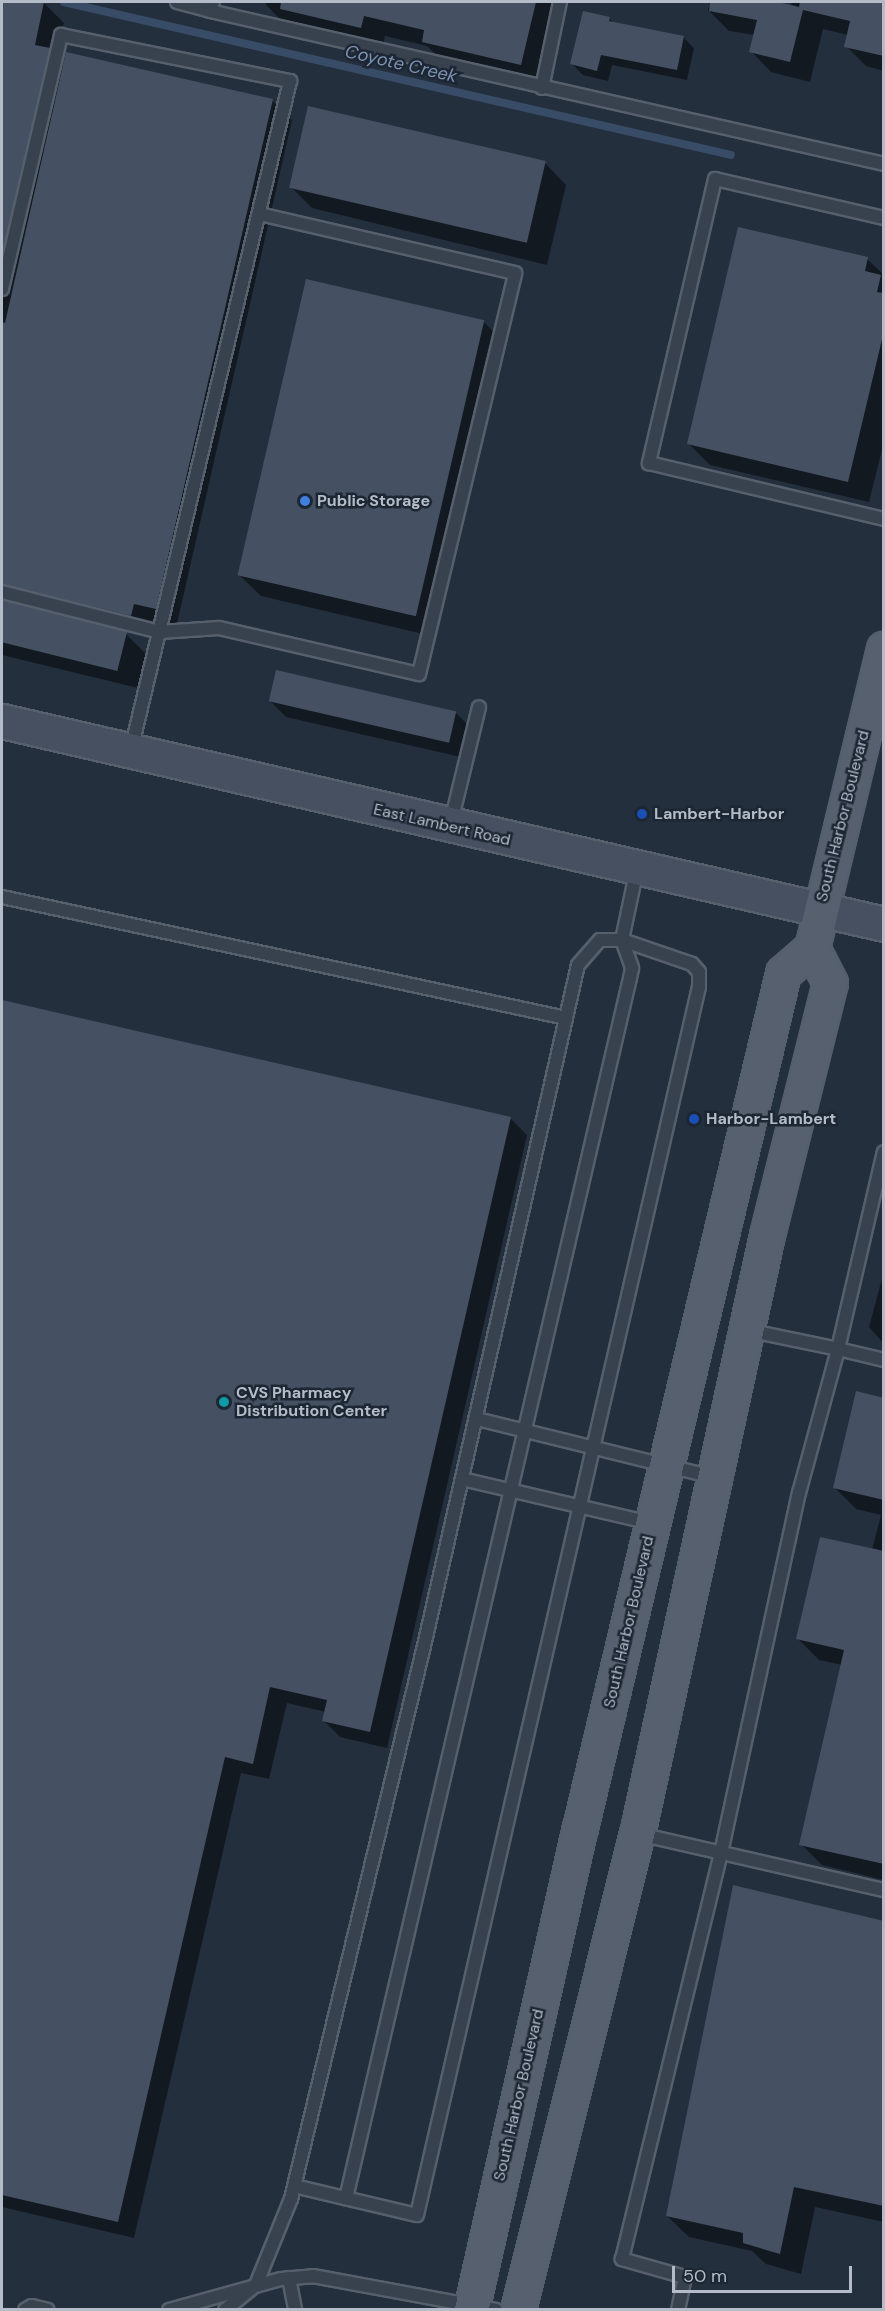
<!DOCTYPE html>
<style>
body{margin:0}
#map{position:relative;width:885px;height:2311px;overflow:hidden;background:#242f3e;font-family:"DM Sans",sans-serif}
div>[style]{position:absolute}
.shadow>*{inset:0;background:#0007}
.stream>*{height:8px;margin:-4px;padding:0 4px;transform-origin:4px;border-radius:4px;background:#394c67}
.building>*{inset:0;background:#455162;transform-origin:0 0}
.roads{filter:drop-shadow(2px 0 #565f6c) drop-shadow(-2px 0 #565f6c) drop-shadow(0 2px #565f6c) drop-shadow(0 -2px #565f6c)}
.service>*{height:12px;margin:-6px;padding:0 6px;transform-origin:6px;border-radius:6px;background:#38414e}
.secondary>*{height:33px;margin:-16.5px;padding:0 16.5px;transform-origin:16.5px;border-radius:16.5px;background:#465061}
.primary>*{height:33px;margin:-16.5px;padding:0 16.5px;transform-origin:16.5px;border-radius:16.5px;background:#56606e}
.dots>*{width:16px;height:16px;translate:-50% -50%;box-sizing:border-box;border:3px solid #1d2633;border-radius:50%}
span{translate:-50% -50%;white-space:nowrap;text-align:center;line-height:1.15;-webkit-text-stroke:5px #1d2633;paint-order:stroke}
.poi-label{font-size:16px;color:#b4bcc9;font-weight:700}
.left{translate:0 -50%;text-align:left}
.street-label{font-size:16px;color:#b4bcc9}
.water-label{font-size:18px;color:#7c92b1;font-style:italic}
.frame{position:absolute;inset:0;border:3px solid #b4bcc9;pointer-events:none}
.scale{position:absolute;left:672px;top:2266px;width:180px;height:27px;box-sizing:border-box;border:3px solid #b4bcc9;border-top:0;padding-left:8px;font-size:18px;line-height:21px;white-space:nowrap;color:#b4bcc9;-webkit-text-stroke:4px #1d2633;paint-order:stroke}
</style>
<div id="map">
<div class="shadow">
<i style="clip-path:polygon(2px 2px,44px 3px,64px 23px,56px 57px,64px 65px,272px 100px,292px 120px,176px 628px,154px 623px,151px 635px,25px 603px,17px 606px,126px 634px,146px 654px,138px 688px,2px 655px)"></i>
<i style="clip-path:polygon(267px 2px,562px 2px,542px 86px,445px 63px,427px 46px,385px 36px,382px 48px,288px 27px,266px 5px)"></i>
<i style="clip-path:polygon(710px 2px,773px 2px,791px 6px,792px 2px,884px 2px,884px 71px,866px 66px,846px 46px,848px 35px,823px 29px,810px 82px,771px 72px,751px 51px,755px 35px,729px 31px,708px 10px)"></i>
<i style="clip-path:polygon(609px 18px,615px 24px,683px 37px,694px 48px,687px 80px,612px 65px,608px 81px,583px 75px,572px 64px)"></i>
<i style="clip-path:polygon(545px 163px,566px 185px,547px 265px,312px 208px,291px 187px)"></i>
<i style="clip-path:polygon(867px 259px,884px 275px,884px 442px,869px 502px,710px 465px,688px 443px)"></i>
<i style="clip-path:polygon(483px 321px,504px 343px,436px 637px,261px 596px,239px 575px)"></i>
<i style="clip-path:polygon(270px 701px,456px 713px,472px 729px,465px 758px,286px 717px)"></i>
<i style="clip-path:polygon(2px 1002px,510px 1118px,527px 1135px,387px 1748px,340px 1737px,324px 1721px,326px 1712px,287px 1703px,269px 1779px,241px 1773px,134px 2238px,2px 2207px)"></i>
<i style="clip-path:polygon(884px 1271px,884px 1344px,869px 1327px)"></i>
<i style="clip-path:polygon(884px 1399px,884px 1880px,822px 1865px,801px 1844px,842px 1665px,819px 1660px,798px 1639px,872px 1550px,881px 1515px,856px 1509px,835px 1488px)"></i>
<i style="clip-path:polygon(884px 1922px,884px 2222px,815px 2207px,801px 2274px,766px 2264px,752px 2251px,689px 2237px,667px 2216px)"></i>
</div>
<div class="stream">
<i style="left:64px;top:2px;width:684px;rotate:12.92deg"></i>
</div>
<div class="building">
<i style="clip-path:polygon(2px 2px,44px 2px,35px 45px,50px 48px,2px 255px)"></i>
<i style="clip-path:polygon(281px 2px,536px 2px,521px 65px,422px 42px,424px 30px,364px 16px,361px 28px,280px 9px)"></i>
<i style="clip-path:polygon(710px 2px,778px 2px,799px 7px,800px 2px,884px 2px,884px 56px,844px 47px,850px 21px,803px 10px,790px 62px,749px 52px,757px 20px,709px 11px)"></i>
<i style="clip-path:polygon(583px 11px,610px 17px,609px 21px,684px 36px,677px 70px,601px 55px,597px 71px,570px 64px)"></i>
<i style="clip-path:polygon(66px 52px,273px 99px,156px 609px,134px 604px,131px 616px,2px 584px,2px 322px,5px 323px)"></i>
<i style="left:308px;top:106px;width:244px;height:84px;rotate:13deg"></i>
<i style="clip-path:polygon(738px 227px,868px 257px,865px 271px,881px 275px,877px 292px,884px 293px,884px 331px,848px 482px,687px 444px)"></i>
<i style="left:306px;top:279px;width:183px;height:304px;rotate:13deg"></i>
<i style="left:2px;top:600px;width:129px;height:41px;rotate:14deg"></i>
<i style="left:276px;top:670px;width:185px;height:32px;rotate:13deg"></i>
<i style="clip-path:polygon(2px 1000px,511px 1117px,370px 1732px,322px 1721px,327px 1700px,270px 1687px,253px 1764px,225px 1757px,118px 2222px,2px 2195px)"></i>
<i style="clip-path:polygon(856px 1391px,884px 1398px,884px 1500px,833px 1488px)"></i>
<i style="clip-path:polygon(820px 1537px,884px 1551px,884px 1864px,799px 1845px,844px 1650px,796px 1639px)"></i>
<i style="clip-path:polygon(733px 1885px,884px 1921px,884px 2206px,794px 2187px,780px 2254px,743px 2243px,743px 2233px,666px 2216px)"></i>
</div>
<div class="roads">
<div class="service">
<i style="left:177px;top:2px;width:34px;rotate:15deg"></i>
<i style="left:213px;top:2px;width:9px;rotate:108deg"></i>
<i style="left:210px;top:11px;width:691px;rotate:12.79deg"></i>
<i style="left:542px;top:88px;width:88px;rotate:-78.2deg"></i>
<i style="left:884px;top:218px;width:173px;rotate:-167deg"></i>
<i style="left:715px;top:179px;width:292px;rotate:103.1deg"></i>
<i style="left:649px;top:463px;width:242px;rotate:13.4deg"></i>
<i style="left:2px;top:289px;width:261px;rotate:-76.9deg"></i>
<i style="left:61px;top:35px;width:234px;rotate:11.4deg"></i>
<i style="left:290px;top:81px;width:688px;rotate:103.37deg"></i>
<i style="left:2px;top:592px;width:163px;rotate:14.2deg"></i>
<i style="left:160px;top:632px;width:59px;rotate:-3.9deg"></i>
<i style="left:219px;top:628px;width:205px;rotate:13deg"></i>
<i style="left:419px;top:674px;width:412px;rotate:-76.5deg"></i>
<i style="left:515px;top:273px;width:263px;rotate:-167deg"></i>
<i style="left:451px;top:822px;width:118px;rotate:-76.3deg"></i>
<i style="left:2px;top:897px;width:577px;rotate:12.11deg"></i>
<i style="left:747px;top:1330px;width:93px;rotate:11.8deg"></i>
<i style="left:838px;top:1349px;width:202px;rotate:-76.9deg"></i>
<i style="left:477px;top:1419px;width:243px;rotate:13.8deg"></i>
<i style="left:462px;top:1479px;width:194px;rotate:13.1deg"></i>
<i style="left:639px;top:1834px;width:251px;rotate:12.9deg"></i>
<i style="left:294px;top:2186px;width:126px;rotate:13.3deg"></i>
<i style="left:417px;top:2215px;width:1260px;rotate:-77.07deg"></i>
<i style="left:699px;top:987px;width:15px;rotate:-90deg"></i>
<i style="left:699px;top:972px;width:11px;rotate:-131deg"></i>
<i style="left:692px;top:964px;width:74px;rotate:-161.1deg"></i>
<i style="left:622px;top:940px;width:30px;rotate:70deg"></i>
<i style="left:632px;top:968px;width:10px;rotate:101deg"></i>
<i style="left:630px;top:978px;width:1253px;rotate:103.1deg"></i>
<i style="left:289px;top:2278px;width:33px;rotate:79deg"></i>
<i style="left:25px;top:2310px;width:8px;rotate:-30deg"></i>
<i style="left:32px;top:2306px;width:16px;rotate:14deg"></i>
<i style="left:169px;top:2310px;width:116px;rotate:-15.5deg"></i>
<i style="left:281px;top:2279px;width:32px;rotate:-5deg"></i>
<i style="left:313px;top:2276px;width:186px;rotate:10.5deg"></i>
<i style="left:225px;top:2310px;width:40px;rotate:-39deg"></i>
<i style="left:256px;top:2285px;width:93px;rotate:-67.9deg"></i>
<i style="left:291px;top:2199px;width:569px;rotate:-76.48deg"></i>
<i style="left:424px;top:1646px;width:698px;rotate:-77.26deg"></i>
<i style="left:578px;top:965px;width:33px;rotate:-49deg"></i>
<i style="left:600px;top:940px;width:22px"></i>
<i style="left:622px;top:940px;width:73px;rotate:-78.1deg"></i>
<i style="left:678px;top:2310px;width:34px;rotate:-78deg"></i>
<i style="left:685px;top:2277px;width:66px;rotate:-164.1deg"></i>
<i style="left:622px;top:2259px;width:418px;rotate:-76.3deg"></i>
<i style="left:721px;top:1853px;width:368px;rotate:-77.8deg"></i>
<i style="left:799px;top:1493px;width:149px;rotate:-74.8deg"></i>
<i style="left:838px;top:1349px;width:47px;rotate:13.4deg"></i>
</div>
<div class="secondary">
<i style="left:2px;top:721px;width:905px;rotate:12.96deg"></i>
</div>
<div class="primary">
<i style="left:471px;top:2310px;width:494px;rotate:-77.3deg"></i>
<i style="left:580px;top:1828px;width:879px;rotate:-76.64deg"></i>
<i style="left:783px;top:973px;width:38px;rotate:-41deg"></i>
<i style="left:812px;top:948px;width:308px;rotate:-76.5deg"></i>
<i style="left:518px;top:2310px;width:491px;rotate:-76deg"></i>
<i style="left:637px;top:1834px;width:613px;rotate:-77.76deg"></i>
<i style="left:767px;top:1235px;width:260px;rotate:-76deg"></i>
<i style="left:830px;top:983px;width:39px;rotate:-117deg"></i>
</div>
</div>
<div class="dots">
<i style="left:305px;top:501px;background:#3f7fe0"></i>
<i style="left:642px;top:814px;background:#1a4fb4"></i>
<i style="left:694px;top:1119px;background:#1a4fb4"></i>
<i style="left:224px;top:1402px;background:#0f9aa8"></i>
</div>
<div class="poi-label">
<span class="left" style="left:317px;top:501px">Public Storage</span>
<span class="left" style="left:654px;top:814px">Lambert-Harbor</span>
<span class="left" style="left:706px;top:1119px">Harbor-Lambert</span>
<span class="left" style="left:236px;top:1402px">CVS Pharmacy<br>Distribution Center</span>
</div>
<div class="street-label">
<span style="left:843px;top:816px;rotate:-76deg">South Harbor Boulevard</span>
<span style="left:442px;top:825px;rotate:13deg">East Lambert Road</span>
<span style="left:629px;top:1622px;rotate:-77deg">South Harbor Boulevard</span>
<span style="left:519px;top:2095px;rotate:-77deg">South Harbor Boulevard</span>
</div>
<div class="water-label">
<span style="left:401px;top:64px;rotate:13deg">Coyote Creek</span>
</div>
<div class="frame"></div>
<div class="scale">50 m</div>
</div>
